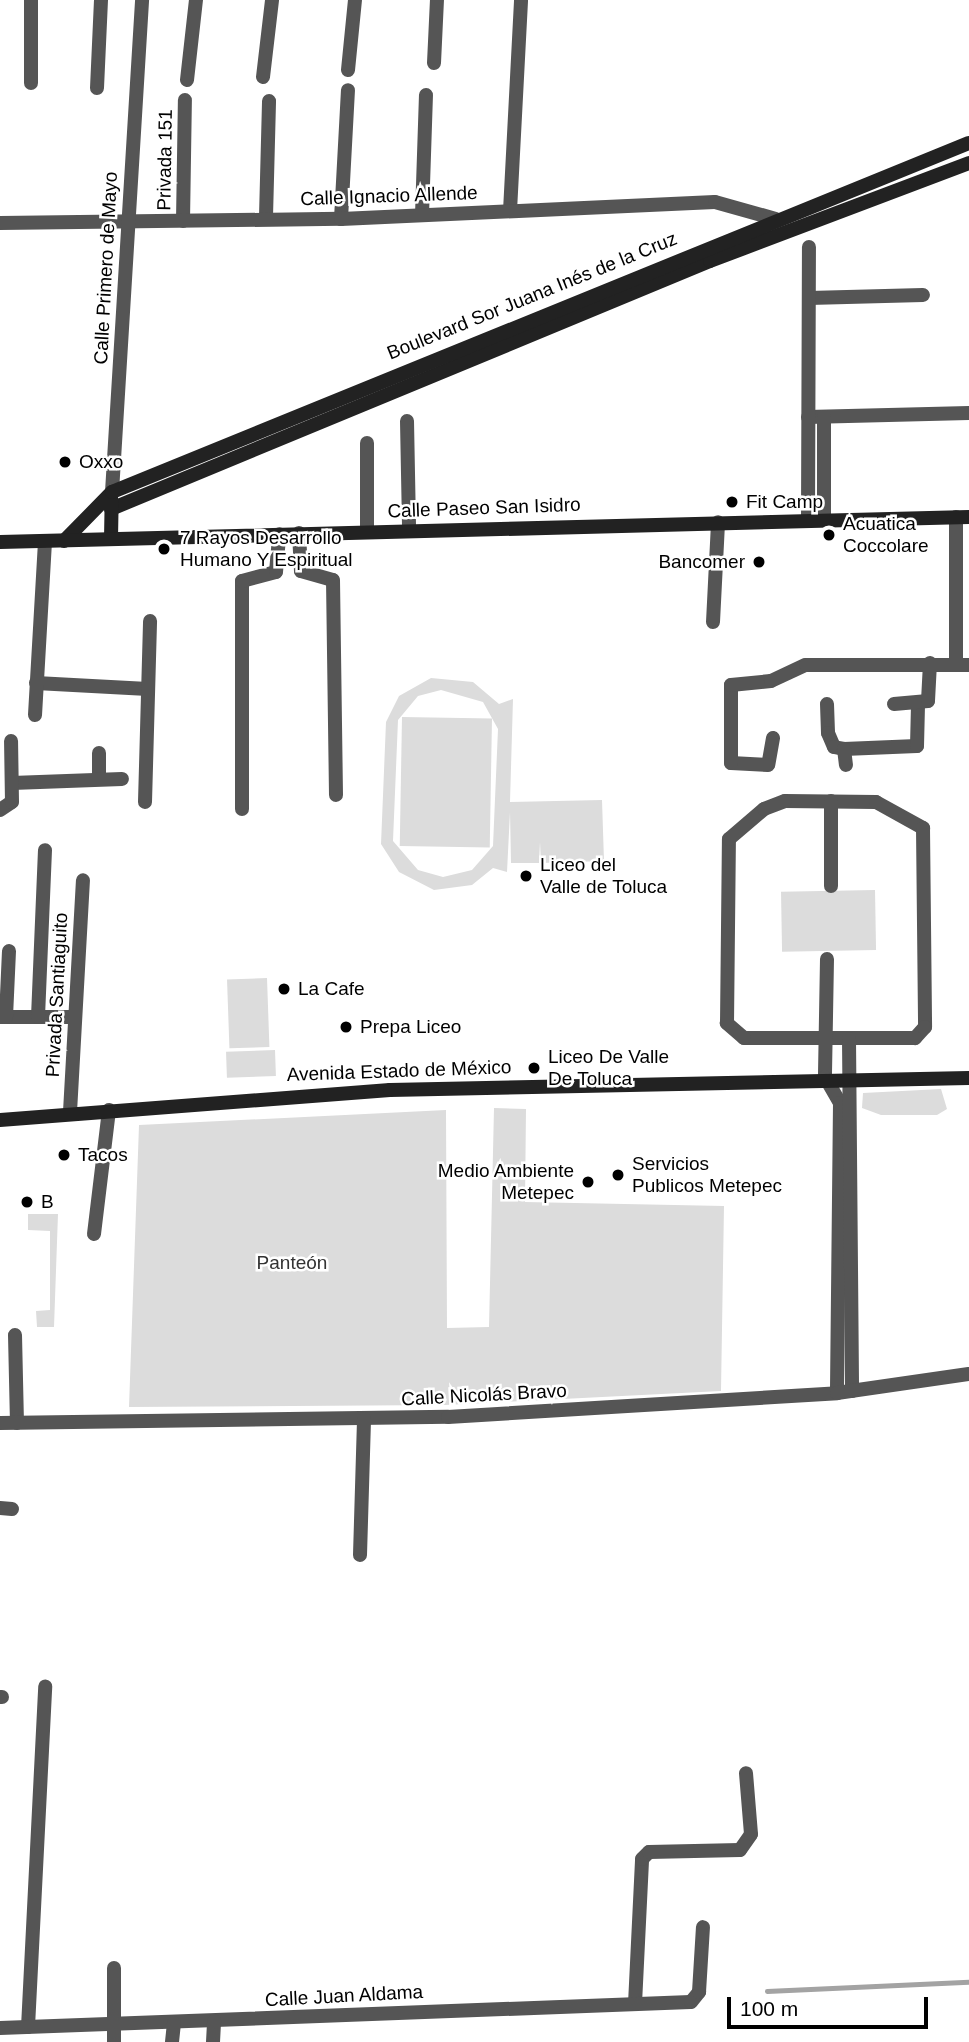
<!DOCTYPE html>
<meta charset="utf-8">
<style>
body{margin:0}
#map{position:relative;width:969px;height:2042px;overflow:hidden;background:#fff;font-family:Arial,sans-serif}
div>[style]{position:absolute}
.green>*{inset:0;background:#dcdcdc;transform-origin:0 0}
.stream>*{height:4.5px;margin:-2.25px;padding:0 2.25px;transform-origin:2.25px;border-radius:2.25px;background:#a3a3a3}
.minor>*{height:14px;margin:-7px;padding:0 7px;transform-origin:7px;border-radius:7px;background:#555}
.secondary>*{height:14px;margin:-7px;padding:0 7px;transform-origin:7px;border-radius:7px;background:#222}
.dots>*{width:19px;height:19px;translate:-50% -50%;box-sizing:border-box;border:4px solid #fff;border-radius:50%}
span{translate:-50% -50%;white-space:nowrap;text-align:center;line-height:1.15;-webkit-text-stroke:5px #fff;paint-order:stroke}
.street-label{font-size:19px;color:#000}
.poi-label{font-size:19px;color:#000}
.left{translate:0 -50%;text-align:left}
.right{translate:-100% -50%;text-align:right}
.park-label{font-size:19px;color:#333}
.scale{position:absolute;left:727px;top:1997px;width:201px;height:32px;box-sizing:border-box;border:4px solid #000;border-top:0;padding-left:9px;font-size:21px;line-height:24px;white-space:nowrap;color:#000;-webkit-text-stroke:5px #fff;paint-order:stroke}
</style>
<div id="map">
<div class="green">
<i style="clip-path:polygon(evenodd,431px 678px,473px 682px,499px 704px,513px 699px,510px 802px,602px 800px,604px 861px,541px 863px,540px 842px,539px 863px,511px 863px,510px 812px,507px 872px,493px 868px,472px 885px,434px 890px,399px 872px,381px 844px,386px 722px,399px 696px,431px 678px,441px 690px,483px 702px,498px 729px,493px 846px,472px 870px,443px 877px,418px 870px,393px 841px,398px 720px,418px 696px,441px 690px)"></i>
<i style="left:402px;top:717px;width:90px;height:129px;rotate:1deg"></i>
<i style="left:875px;top:890px;width:60px;height:94px;rotate:89deg"></i>
<i style="left:267px;top:978px;width:69px;height:40px;rotate:88deg"></i>
<i style="left:275px;top:1050px;width:26px;height:49px;rotate:88deg"></i>
<i style="clip-path:polygon(941px 1089px,947px 1109px,937px 1115px,881px 1115px,862px 1108px,863px 1093px)"></i>
<i style="clip-path:polygon(494px 1108px,526px 1109px,525px 1202px,724px 1206px,721px 1391px,445px 1405px,129px 1407px,139px 1125px,446px 1110px,447px 1328px,489px 1327px)"></i>
<i style="clip-path:polygon(28px 1214px,58px 1214px,54px 1327px,37px 1327px,36px 1311px,50px 1310px,50px 1231px,28px 1230px)"></i>
</div>
<div class="stream">
<i style="left:767px;top:1991px;width:202px;rotate:-2.6deg"></i>
</div>
<div class="minor">
<i style="left:434px;top:63px;width:63px;rotate:-87.3deg"></i>
<i style="left:348px;top:70px;width:70px;rotate:-84.3deg"></i>
<i style="left:263px;top:77px;width:78px;rotate:-83.3deg"></i>
<i style="left:187px;top:80px;width:81px;rotate:-83.6deg"></i>
<i style="left:31px;top:83px;width:83px;rotate:-90deg"></i>
<i style="left:97px;top:88px;width:88px;rotate:-87.4deg"></i>
<i style="left:510px;top:211px;width:211px;rotate:-87deg"></i>
<i style="left:422px;top:215px;width:120px;rotate:-88.1deg"></i>
<i style="left:266px;top:217px;width:116px;rotate:-88.5deg"></i>
<i style="left:341px;top:219px;width:129px;rotate:-86.9deg"></i>
<i style="left:183px;top:221px;width:121px;rotate:-89.1deg"></i>
<i style="left:0;top:223px;width:341px;rotate:-0.7deg"></i>
<i style="left:341px;top:219px;width:374px;rotate:-2.6deg"></i>
<i style="left:715px;top:202px;width:63px;rotate:15.6deg"></i>
<i style="left:809px;top:298px;width:114px;rotate:-1.5deg"></i>
<i style="left:808px;top:417px;width:161px;rotate:-1.4deg"></i>
<i style="left:407px;top:421px;width:109px;rotate:88.9deg"></i>
<i style="left:367px;top:443px;width:88px;rotate:90deg"></i>
<i style="left:112px;top:492px;width:493px;rotate:-86.5deg"></i>
<i style="left:808px;top:520px;width:273px;rotate:-89.8deg"></i>
<i style="left:824px;top:520px;width:103px;rotate:-90deg"></i>
<i style="left:299px;top:533px;width:38px;rotate:87deg"></i>
<i style="left:301px;top:571px;width:33px;rotate:16deg"></i>
<i style="left:333px;top:580px;width:215px;rotate:89.2deg"></i>
<i style="left:713px;top:622px;width:100px;rotate:-87.1deg"></i>
<i style="left:956px;top:662px;width:145px;rotate:-90deg"></i>
<i style="left:36px;top:683px;width:112px;rotate:3.1deg"></i>
<i style="left:827px;top:704px;width:29px;rotate:88deg"></i>
<i style="left:828px;top:733px;width:15px;rotate:67deg"></i>
<i style="left:834px;top:747px;width:10px;rotate:11deg"></i>
<i style="left:844px;top:749px;width:73px;rotate:-2.4deg"></i>
<i style="left:917px;top:746px;width:42px;rotate:-88.6deg"></i>
<i style="left:894px;top:704px;width:34px;rotate:-5deg"></i>
<i style="left:928px;top:701px;width:38px;rotate:-87deg"></i>
<i style="left:35px;top:715px;width:174px;rotate:-86.7deg"></i>
<i style="left:773px;top:738px;width:27px;rotate:100deg"></i>
<i style="left:768px;top:765px;width:37px;rotate:-177deg"></i>
<i style="left:731px;top:763px;width:78px;rotate:-90deg"></i>
<i style="left:731px;top:685px;width:40px;rotate:-5.7deg"></i>
<i style="left:771px;top:681px;width:38px;rotate:-25deg"></i>
<i style="left:806px;top:665px;width:163px"></i>
<i style="left:844px;top:749px;width:16px;rotate:83deg"></i>
<i style="left:99px;top:779px;width:26px;rotate:-90deg"></i>
<i style="left:12px;top:783px;width:110px;rotate:-2.1deg"></i>
<i style="left:785px;top:801px;width:91px;rotate:0.6deg"></i>
<i style="left:876px;top:802px;width:54px;rotate:29deg"></i>
<i style="left:923px;top:828px;width:199px;rotate:89.4deg"></i>
<i style="left:925px;top:1027px;width:15px;rotate:132deg"></i>
<i style="left:915px;top:1038px;width:171px;rotate:180deg"></i>
<i style="left:744px;top:1038px;width:23px;rotate:-139deg"></i>
<i style="left:727px;top:1023px;width:184px;rotate:-89.4deg"></i>
<i style="left:729px;top:839px;width:46px;rotate:-40.6deg"></i>
<i style="left:764px;top:809px;width:22px;rotate:-21deg"></i>
<i style="left:145px;top:802px;width:181px;rotate:-88.4deg"></i>
<i style="left:242px;top:809px;width:228px;rotate:-90deg"></i>
<i style="left:242px;top:581px;width:35px;rotate:-15deg"></i>
<i style="left:276px;top:572px;width:38px;rotate:-85deg"></i>
<i style="left:0;top:810px;width:14px;rotate:-34deg"></i>
<i style="left:12px;top:802px;width:61px;rotate:-90.9deg"></i>
<i style="left:831px;top:886px;width:85px;rotate:-90deg"></i>
<i style="left:827px;top:959px;width:118px;rotate:91deg"></i>
<i style="left:825px;top:1077px;width:30px;rotate:60deg"></i>
<i style="left:840px;top:1103px;width:290px;rotate:90.6deg"></i>
<i style="left:0;top:1017px;width:75px"></i>
<i style="left:6px;top:1017px;width:66px;rotate:-87.4deg"></i>
<i style="left:38px;top:1017px;width:167px;rotate:-87.6deg"></i>
<i style="left:849px;top:1039px;width:352px;rotate:89.5deg"></i>
<i style="left:70px;top:1112px;width:232px;rotate:-86.8deg"></i>
<i style="left:94px;top:1234px;width:125px;rotate:-83.1deg"></i>
<i style="left:15px;top:1335px;width:88px;rotate:88.7deg"></i>
<i style="left:0;top:1423px;width:448px;rotate:-0.8deg"></i>
<i style="left:448px;top:1417px;width:390px;rotate:-3.5deg"></i>
<i style="left:837px;top:1393px;width:133px;rotate:-8.2deg"></i>
<i style="left:0;top:1508px;width:12px;rotate:5deg"></i>
<i style="left:360px;top:1555px;width:136px;rotate:-88.3deg"></i>
<i style="left:0;top:1697px;width:2px"></i>
<i style="left:635px;top:2004px;width:145px;rotate:-87.2deg"></i>
<i style="left:642px;top:1859px;width:10px;rotate:-45deg"></i>
<i style="left:649px;top:1852px;width:91px;rotate:-1.3deg"></i>
<i style="left:740px;top:1850px;width:19px;rotate:-55deg"></i>
<i style="left:751px;top:1834px;width:61px;rotate:-94.7deg"></i>
<i style="left:28px;top:2027px;width:341px;rotate:-87.1deg"></i>
<i style="left:0;top:2028px;width:691px;rotate:-2.15deg"></i>
<i style="left:691px;top:2002px;width:13px;rotate:-51deg"></i>
<i style="left:699px;top:1992px;width:65px;rotate:-86.5deg"></i>
<i style="left:114px;top:2042px;width:74px;rotate:-90deg"></i>
<i style="left:172px;top:2042px;width:19px;rotate:-84deg"></i>
<i style="left:213px;top:2042px;width:21px;rotate:-87deg"></i>
</div>
<div class="secondary">
<i style="left:111px;top:509px;width:648px;rotate:-22.49deg"></i>
<i style="left:710px;top:261px;width:277px;rotate:-20.7deg"></i>
<i style="left:111px;top:539px;width:39px;rotate:-89deg"></i>
<i style="left:64px;top:541px;width:69px;rotate:-45.6deg"></i>
<i style="left:112px;top:492px;width:925px;rotate:-22.16deg"></i>
<i style="left:0;top:542px;width:969px;rotate:-1.48deg"></i>
<i style="left:0;top:1120px;width:391px;rotate:-4.4deg"></i>
<i style="left:390px;top:1090px;width:579px;rotate:-1.19deg"></i>
</div>
<div class="dots">
<i style="left:65px;top:462px;background:#000"></i>
<i style="left:732px;top:502px;background:#000"></i>
<i style="left:829px;top:535px;background:#000"></i>
<i style="left:164px;top:549px;background:#000"></i>
<i style="left:759px;top:562px;background:#000"></i>
<i style="left:526px;top:876px;background:#000"></i>
<i style="left:284px;top:989px;background:#000"></i>
<i style="left:346px;top:1027px;background:#000"></i>
<i style="left:534px;top:1068px;background:#000"></i>
<i style="left:64px;top:1155px;background:#000"></i>
<i style="left:618px;top:1175px;background:#000"></i>
<i style="left:588px;top:1182px;background:#000"></i>
<i style="left:27px;top:1202px;background:#000"></i>
</div>
<div class="street-label">
<span style="left:165px;top:160px;rotate:-89deg">Privada 151</span>
<span style="left:389px;top:196px;rotate:-2deg">Calle Ignacio Allende</span>
<span style="left:106px;top:268px;rotate:-87deg">Calle Primero de Mayo</span>
<span style="left:532px;top:296px;rotate:-22deg">Boulevard Sor Juana Inés de la Cruz</span>
<span style="left:484px;top:508px;rotate:-2deg">Calle Paseo San Isidro</span>
<span style="left:57px;top:995px;rotate:-87deg">Privada Santiaguito</span>
<span style="left:399px;top:1071px;rotate:-2deg">Avenida Estado de México</span>
<span style="left:484px;top:1395px;rotate:-3deg">Calle Nicolás Bravo</span>
<span style="left:344px;top:1996px;rotate:-3deg">Calle Juan Aldama</span>
</div>
<div class="poi-label">
<span class="left" style="left:79px;top:462px">Oxxo</span>
<span class="left" style="left:746px;top:502px">Fit Camp</span>
<span class="left" style="left:843px;top:535px">Acuatica<br>Coccolare</span>
<span class="left" style="left:180px;top:549px">7 Rayos Desarrollo<br>Humano Y Espiritual</span>
<span class="right" style="left:745px;top:562px">Bancomer</span>
<span class="left" style="left:540px;top:876px">Liceo del<br>Valle de Toluca</span>
<span class="left" style="left:298px;top:989px">La Cafe</span>
<span class="left" style="left:360px;top:1027px">Prepa Liceo</span>
<span class="left" style="left:548px;top:1068px">Liceo De Valle<br>De Toluca</span>
<span class="left" style="left:78px;top:1155px">Tacos</span>
<span class="left" style="left:632px;top:1175px">Servicios<br>Publicos Metepec</span>
<span class="right" style="left:574px;top:1182px">Medio Ambiente<br>Metepec</span>
<span class="left" style="left:41px;top:1202px">B</span>
</div>
<div class="park-label">
<span style="left:292px;top:1263px">Panteón</span>
</div>
<div class="scale">100 m</div>
</div>
